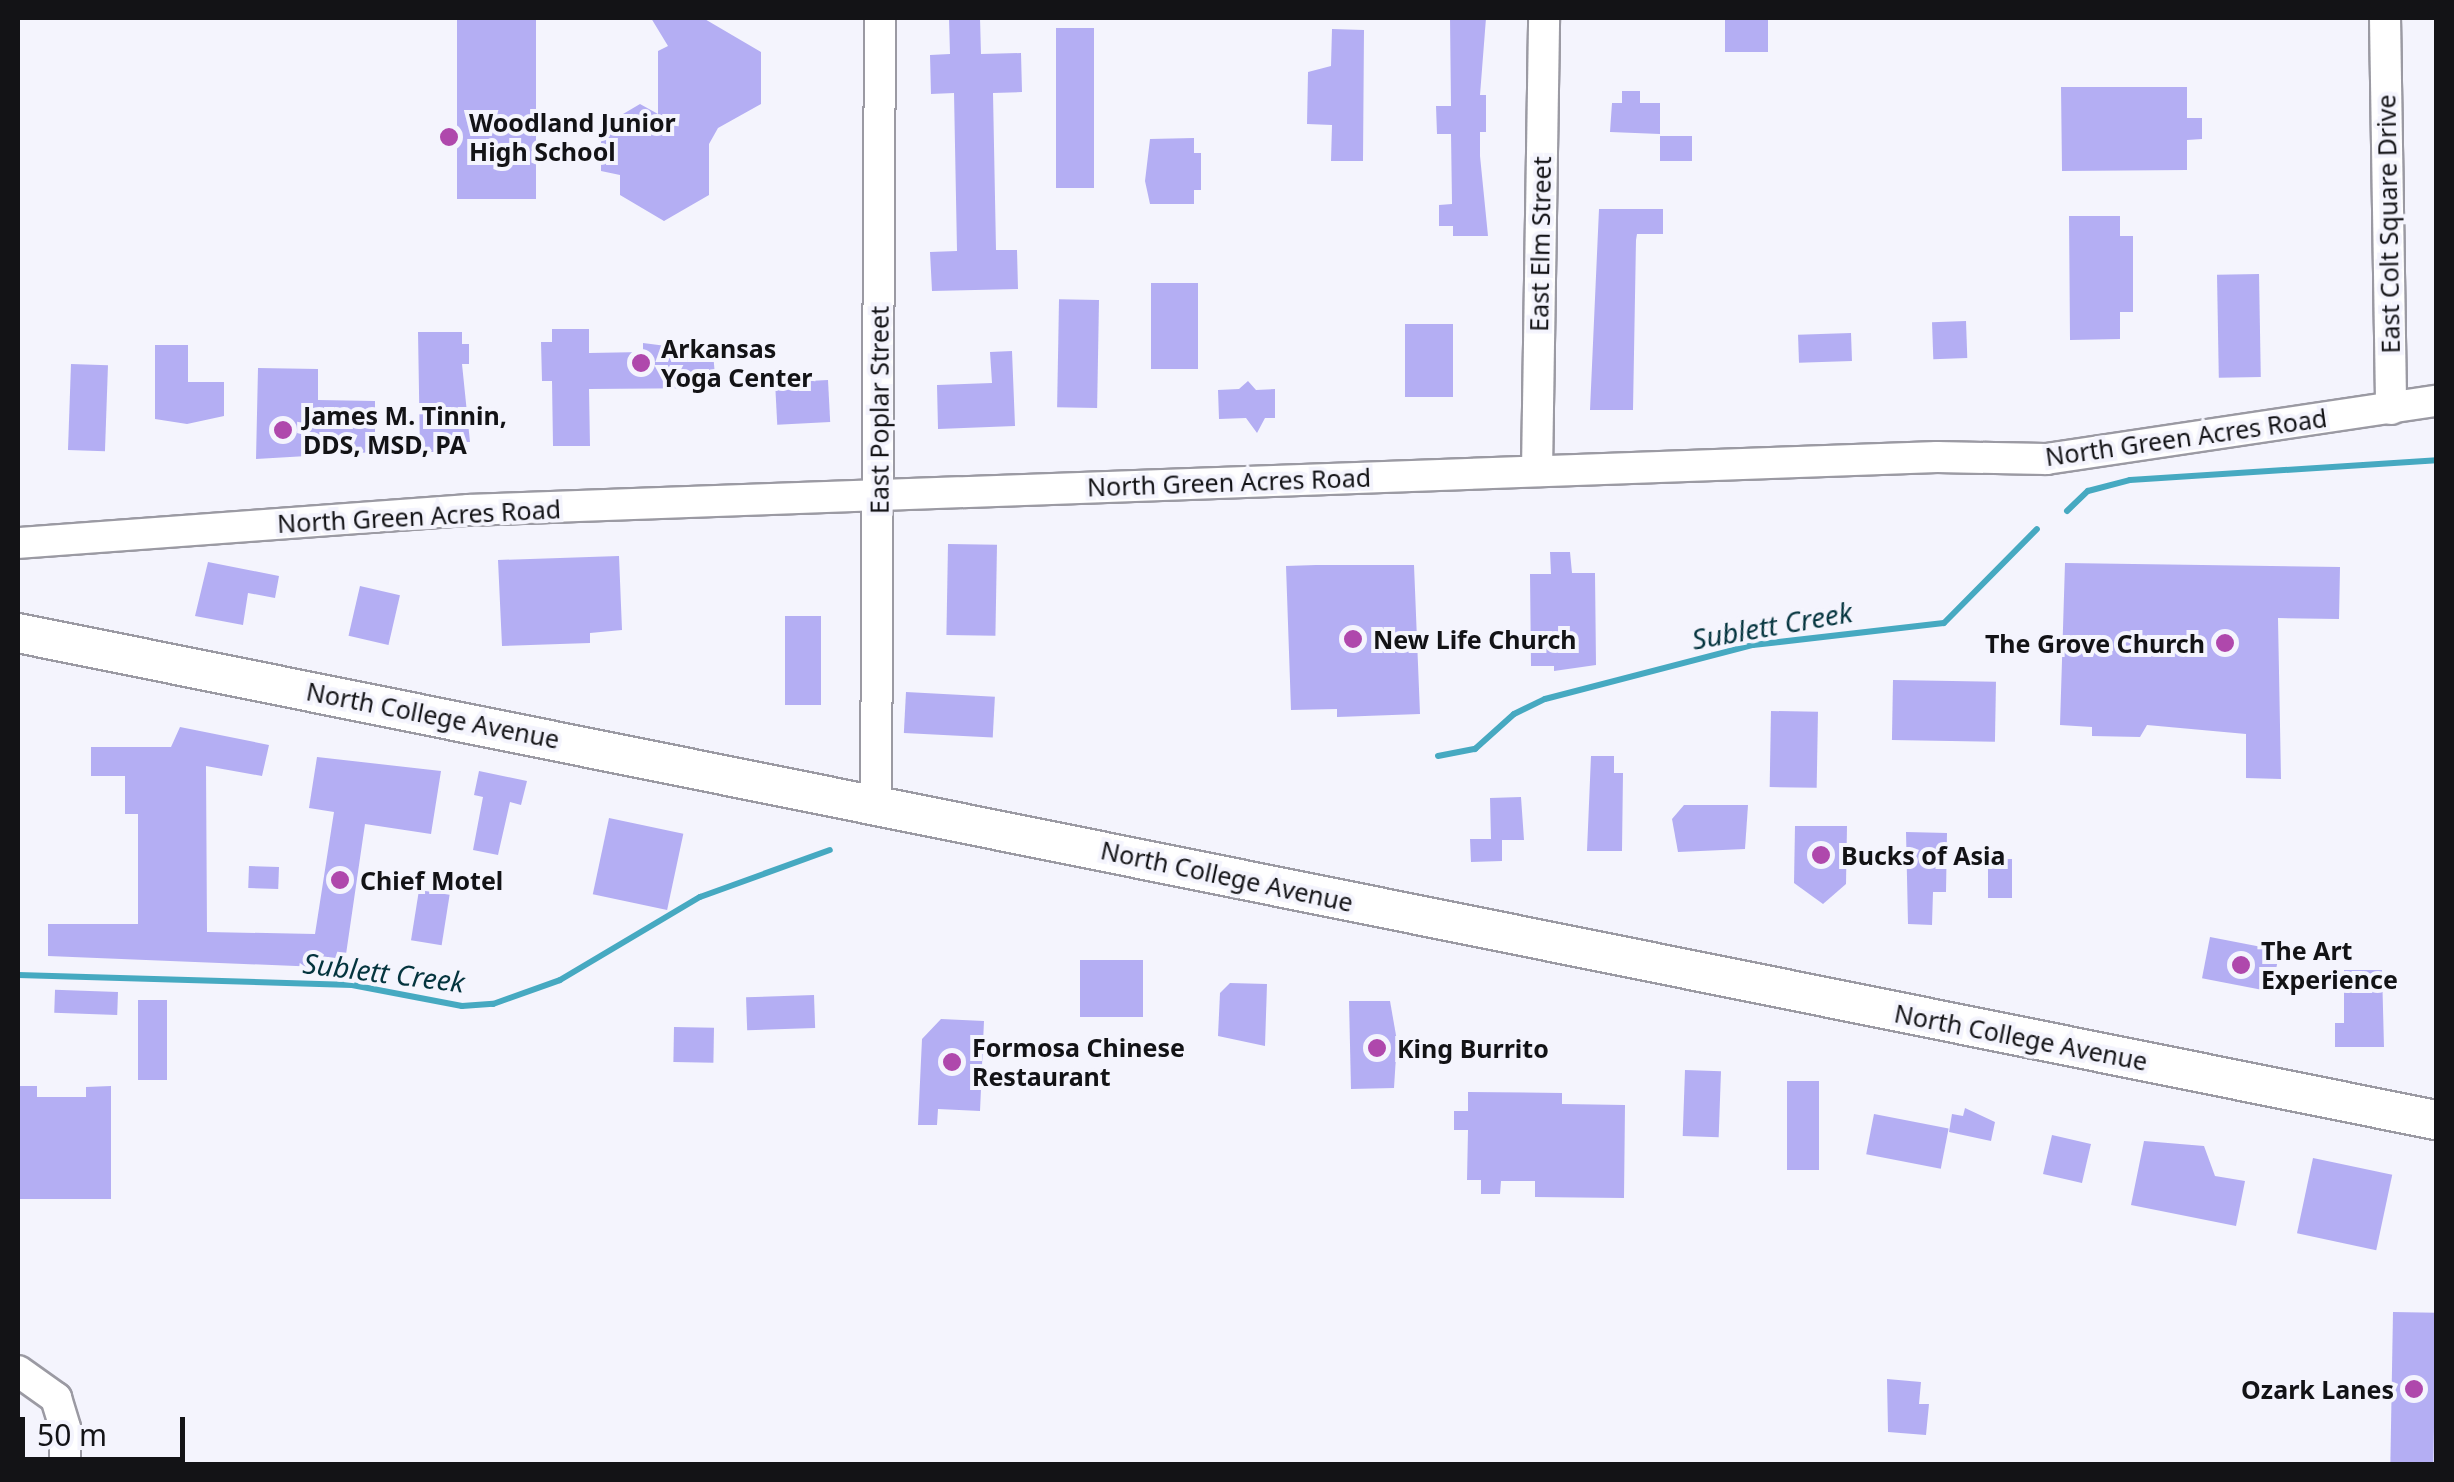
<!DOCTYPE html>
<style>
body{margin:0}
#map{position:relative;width:2454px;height:1482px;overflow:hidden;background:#f4f4fd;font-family:"Noto Sans",sans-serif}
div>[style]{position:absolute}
.stream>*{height:6px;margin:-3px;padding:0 3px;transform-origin:3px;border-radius:3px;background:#46a9c1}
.building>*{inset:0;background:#b4aef3;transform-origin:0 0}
.roads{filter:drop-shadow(2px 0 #9b9aa3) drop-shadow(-2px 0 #9b9aa3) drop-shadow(0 2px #9b9aa3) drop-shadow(0 -2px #9b9aa3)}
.minor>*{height:30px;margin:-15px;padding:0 15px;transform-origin:15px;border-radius:15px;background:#fff}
.major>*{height:38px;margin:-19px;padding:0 19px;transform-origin:19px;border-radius:19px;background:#fff}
.dots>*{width:28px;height:28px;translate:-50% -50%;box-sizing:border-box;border:5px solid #f4f4fd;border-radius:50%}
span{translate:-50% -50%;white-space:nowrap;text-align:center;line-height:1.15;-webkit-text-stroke:8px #f4f4fd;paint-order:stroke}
.poi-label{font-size:25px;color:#131316;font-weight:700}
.left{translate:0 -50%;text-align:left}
.right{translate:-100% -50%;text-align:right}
.street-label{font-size:25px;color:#131316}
.water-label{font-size:28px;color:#04343e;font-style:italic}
.frame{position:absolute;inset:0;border:20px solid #131316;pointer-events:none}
.scale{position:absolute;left:20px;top:1417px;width:165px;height:45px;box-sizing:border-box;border:5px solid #131316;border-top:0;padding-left:12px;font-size:30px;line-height:35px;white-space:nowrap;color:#131316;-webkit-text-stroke:8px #f4f4fd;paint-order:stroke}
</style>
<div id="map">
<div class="stream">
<i style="left:2067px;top:511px;width:29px;rotate:-44deg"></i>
<i style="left:2088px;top:491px;width:43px;rotate:-14.7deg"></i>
<i style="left:2130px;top:480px;width:307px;rotate:-3.7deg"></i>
<i style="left:1438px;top:756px;width:38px;rotate:-11deg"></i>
<i style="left:1475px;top:749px;width:52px;rotate:-41.9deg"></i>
<i style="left:1514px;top:714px;width:34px;rotate:-26deg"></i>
<i style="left:1545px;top:699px;width:215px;rotate:-14.6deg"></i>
<i style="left:1753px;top:645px;width:192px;rotate:-6.6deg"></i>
<i style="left:1944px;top:623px;width:132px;rotate:-45.3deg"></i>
<i style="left:18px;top:975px;width:334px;rotate:1.7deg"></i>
<i style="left:352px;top:985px;width:112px;rotate:10.8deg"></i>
<i style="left:462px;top:1006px;width:31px;rotate:-4deg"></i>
<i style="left:493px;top:1004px;width:71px;rotate:-19.7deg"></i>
<i style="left:560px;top:980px;width:163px;rotate:-30.7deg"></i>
<i style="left:700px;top:897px;width:138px;rotate:-19.9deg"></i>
</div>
<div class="building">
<i style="left:457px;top:18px;width:79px;height:181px"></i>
<i style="clip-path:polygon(651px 18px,703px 18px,761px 52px,761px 104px,718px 128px,709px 144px,709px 195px,664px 221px,620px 195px,620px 175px,601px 171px,601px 127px,640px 104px,658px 114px,658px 51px,668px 46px)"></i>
<i style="clip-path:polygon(949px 18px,980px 18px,981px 54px,1021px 53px,1022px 92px,993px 93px,996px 250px,1017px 250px,1018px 289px,932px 291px,930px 252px,957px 251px,954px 93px,931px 94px,930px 55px,950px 54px)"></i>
<i style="clip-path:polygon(1450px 18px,1486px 18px,1480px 95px,1486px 95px,1486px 132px,1480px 132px,1480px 156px,1488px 236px,1453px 236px,1453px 226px,1439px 226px,1439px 205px,1452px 204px,1451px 134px,1437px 134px,1436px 106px,1451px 106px)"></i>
<i style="left:1725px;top:20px;width:43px;height:32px"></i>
<i style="left:1056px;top:28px;width:38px;height:160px"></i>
<i style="clip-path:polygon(1332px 29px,1364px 30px,1363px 161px,1331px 161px,1332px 125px,1307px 124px,1308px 72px,1331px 66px)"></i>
<i style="clip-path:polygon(2061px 87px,2187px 87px,2187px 118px,2202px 118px,2202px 139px,2187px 140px,2187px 170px,2062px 171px)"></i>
<i style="clip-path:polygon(1622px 91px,1640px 91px,1640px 103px,1660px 103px,1660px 134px,1610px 132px,1612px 103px,1622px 103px)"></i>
<i style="left:1660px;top:136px;width:32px;height:25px"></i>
<i style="clip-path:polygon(1194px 138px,1194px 153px,1201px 153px,1201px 190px,1194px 190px,1194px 204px,1150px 204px,1145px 181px,1150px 139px)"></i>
<i style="clip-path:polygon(1599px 209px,1663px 209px,1663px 234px,1637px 234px,1636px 240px,1633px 410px,1590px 410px)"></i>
<i style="clip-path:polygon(2069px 216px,2120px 216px,2120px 236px,2133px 236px,2133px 312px,2120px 312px,2120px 339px,2070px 340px)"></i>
<i style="left:2259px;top:274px;width:103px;height:42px;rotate:89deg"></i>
<i style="left:1151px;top:283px;width:47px;height:86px"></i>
<i style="left:1099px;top:300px;width:108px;height:40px;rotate:91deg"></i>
<i style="left:1966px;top:321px;width:37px;height:34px;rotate:88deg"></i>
<i style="left:1405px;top:324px;width:48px;height:73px"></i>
<i style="clip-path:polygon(552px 329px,589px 329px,589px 353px,643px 352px,643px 343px,713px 352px,716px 388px,589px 389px,590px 446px,553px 446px,552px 381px,542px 381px,541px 342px,552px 342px)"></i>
<i style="clip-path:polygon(418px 332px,462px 332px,462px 344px,469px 344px,469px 364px,462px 364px,470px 442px,463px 442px,463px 452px,420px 452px)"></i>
<i style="left:1851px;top:333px;width:28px;height:53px;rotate:88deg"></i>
<i style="clip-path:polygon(155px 345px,188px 345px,188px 382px,224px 382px,224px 416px,187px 424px,155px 419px)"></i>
<i style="clip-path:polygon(1012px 351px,1015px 426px,938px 429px,937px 385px,992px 383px,990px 352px)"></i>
<i style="left:71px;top:364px;width:37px;height:86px;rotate:2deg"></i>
<i style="clip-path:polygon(258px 368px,318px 369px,318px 400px,375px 401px,375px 452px,256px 459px)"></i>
<i style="left:828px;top:380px;width:42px;height:53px;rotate:87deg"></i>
<i style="clip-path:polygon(1248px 381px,1256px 390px,1275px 389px,1275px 418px,1265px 418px,1257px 433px,1246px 418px,1219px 419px,1218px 390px,1239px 389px)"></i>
<i style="left:948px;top:544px;width:49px;height:91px;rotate:1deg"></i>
<i style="clip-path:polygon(1550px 552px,1570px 552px,1572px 573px,1595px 573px,1596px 665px,1554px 671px,1554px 666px,1531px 666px,1530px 574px,1551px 574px)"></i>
<i style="clip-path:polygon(619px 556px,622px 630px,590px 633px,590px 643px,502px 646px,498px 560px)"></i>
<i style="clip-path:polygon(208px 562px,279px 576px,275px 598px,248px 593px,243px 625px,195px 616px)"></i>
<i style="clip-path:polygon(2065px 563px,2340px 567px,2339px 619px,2278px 618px,2281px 779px,2246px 778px,2246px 734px,2147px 725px,2140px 737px,2092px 736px,2092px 727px,2060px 725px)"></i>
<i style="clip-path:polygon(1316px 565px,1414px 565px,1420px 714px,1337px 717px,1337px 709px,1291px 710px,1286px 566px)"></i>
<i style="left:360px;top:586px;width:41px;height:51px;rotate:13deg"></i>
<i style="left:785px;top:616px;width:36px;height:89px"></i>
<i style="left:1893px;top:680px;width:103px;height:60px;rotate:1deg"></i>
<i style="left:906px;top:692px;width:89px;height:41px;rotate:3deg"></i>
<i style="left:1771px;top:711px;width:47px;height:76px;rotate:1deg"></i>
<i style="clip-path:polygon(180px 727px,269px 745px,262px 776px,206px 766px,207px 932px,315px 934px,334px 812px,309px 808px,317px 757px,441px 771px,431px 834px,365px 824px,344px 968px,48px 956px,48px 924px,138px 924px,138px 814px,125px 814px,125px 776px,91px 776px,91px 747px,171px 747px)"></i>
<i style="clip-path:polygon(1591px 756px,1614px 756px,1614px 773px,1623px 773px,1622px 851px,1587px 851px)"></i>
<i style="clip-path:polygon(479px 771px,527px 781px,521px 805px,510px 802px,498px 855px,473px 850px,483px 797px,474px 795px)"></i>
<i style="clip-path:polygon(1521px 797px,1524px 840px,1502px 840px,1502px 861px,1471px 862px,1470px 839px,1491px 839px,1490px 798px)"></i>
<i style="clip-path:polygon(1684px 805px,1748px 805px,1745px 849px,1678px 852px,1672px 819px)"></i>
<i style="left:609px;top:818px;width:76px;height:78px;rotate:12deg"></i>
<i style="clip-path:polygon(1795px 826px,1847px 826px,1846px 884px,1823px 904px,1794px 883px)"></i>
<i style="clip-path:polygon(1906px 832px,1947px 833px,1946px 892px,1933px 892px,1932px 925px,1908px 924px)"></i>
<i style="left:1988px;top:859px;width:24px;height:39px"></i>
<i style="left:249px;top:866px;width:30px;height:22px;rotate:2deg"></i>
<i style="left:419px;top:890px;width:31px;height:51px;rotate:9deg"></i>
<i style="left:2210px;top:937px;width:71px;height:42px;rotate:11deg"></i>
<i style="left:1080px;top:960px;width:63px;height:57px"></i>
<i style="clip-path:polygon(2344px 970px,2382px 970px,2384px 1047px,2335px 1047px,2335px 1023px,2344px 1023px)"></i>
<i style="clip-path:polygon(1230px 983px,1267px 984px,1265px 1046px,1218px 1036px,1220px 993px)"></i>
<i style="left:118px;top:992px;width:23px;height:63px;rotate:92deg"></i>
<i style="left:814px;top:995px;width:33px;height:68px;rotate:88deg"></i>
<i style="left:138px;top:1000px;width:29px;height:80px"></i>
<i style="clip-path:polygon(1349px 1001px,1390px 1001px,1397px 1041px,1394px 1088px,1351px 1089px)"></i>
<i style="clip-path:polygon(941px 1019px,984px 1021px,980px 1111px,938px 1109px,937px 1125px,918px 1125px,922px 1039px)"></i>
<i style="left:674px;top:1027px;width:40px;height:35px;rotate:1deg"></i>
<i style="left:1685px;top:1070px;width:36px;height:66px;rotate:2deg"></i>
<i style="left:1787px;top:1081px;width:32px;height:89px"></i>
<i style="clip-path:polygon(18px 1086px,37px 1086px,37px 1097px,86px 1097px,86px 1087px,111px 1086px,111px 1199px,18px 1199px)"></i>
<i style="clip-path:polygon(1468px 1092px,1562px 1093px,1562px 1104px,1625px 1105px,1624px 1198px,1535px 1197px,1535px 1181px,1501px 1181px,1500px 1194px,1481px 1194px,1481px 1180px,1467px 1180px,1468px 1130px,1454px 1130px,1454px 1111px,1468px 1111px)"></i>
<i style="clip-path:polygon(1965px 1108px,1995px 1122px,1991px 1141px,1949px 1132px,1952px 1114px,1963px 1116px)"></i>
<i style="left:1874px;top:1114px;width:76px;height:41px;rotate:11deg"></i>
<i style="left:2052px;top:1135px;width:40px;height:40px;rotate:13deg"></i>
<i style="clip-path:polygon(2144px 1141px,2204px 1146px,2215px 1176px,2245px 1181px,2236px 1226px,2131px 1205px)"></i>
<i style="left:2313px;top:1158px;width:81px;height:77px;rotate:12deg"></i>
<i style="left:2393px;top:1312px;width:43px;height:152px;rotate:1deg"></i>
<i style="clip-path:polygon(1887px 1379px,1921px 1382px,1919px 1404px,1929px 1404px,1926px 1435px,1888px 1432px)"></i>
</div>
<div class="roads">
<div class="minor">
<i style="left:2385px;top:18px;width:391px;rotate:89.1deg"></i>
<i style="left:1537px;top:471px;width:453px;rotate:-89.1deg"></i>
<i style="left:18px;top:543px;width:451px;rotate:-4.2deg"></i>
<i style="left:468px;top:510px;width:1470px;rotate:-2.07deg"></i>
<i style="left:1937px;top:457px;width:109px;rotate:1.1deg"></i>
<i style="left:2046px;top:459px;width:394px;rotate:-8.5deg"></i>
<i style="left:876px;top:803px;width:785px;rotate:-89.71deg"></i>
<i style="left:18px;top:1371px;width:47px;rotate:35.4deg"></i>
<i style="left:56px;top:1398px;width:31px;rotate:73deg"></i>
<i style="left:65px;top:1428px;width:36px;rotate:90deg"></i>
</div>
<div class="major">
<i style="left:18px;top:633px;width:2467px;rotate:11.39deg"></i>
</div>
</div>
<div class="dots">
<i style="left:449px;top:137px;background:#af48ac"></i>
<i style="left:641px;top:363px;background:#af48ac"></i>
<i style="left:283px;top:430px;background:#af48ac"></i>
<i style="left:1353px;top:639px;background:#af48ac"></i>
<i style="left:2225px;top:643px;background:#af48ac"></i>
<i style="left:1821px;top:855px;background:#af48ac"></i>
<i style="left:340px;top:880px;background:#af48ac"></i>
<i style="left:2241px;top:965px;background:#af48ac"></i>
<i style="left:1377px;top:1048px;background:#af48ac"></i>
<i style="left:952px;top:1062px;background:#af48ac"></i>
<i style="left:2414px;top:1389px;background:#af48ac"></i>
</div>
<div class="poi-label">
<span class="left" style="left:469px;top:137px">Woodland Junior<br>High School</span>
<span class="left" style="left:661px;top:363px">Arkansas<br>Yoga Center</span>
<span class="left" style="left:303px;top:430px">James M. Tinnin,<br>DDS, MSD, PA</span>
<span class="left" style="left:1373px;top:639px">New Life Church</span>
<span class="right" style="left:2205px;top:643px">The Grove Church</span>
<span class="left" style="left:1841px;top:855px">Bucks of Asia</span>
<span class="left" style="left:360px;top:880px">Chief Motel</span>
<span class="left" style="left:2261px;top:965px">The Art<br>Experience</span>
<span class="left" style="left:972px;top:1062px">Formosa Chinese<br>Restaurant</span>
<span class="left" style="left:1397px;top:1048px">King Burrito</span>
<span class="right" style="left:2394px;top:1389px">Ozark Lanes</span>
</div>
<div class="street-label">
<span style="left:2388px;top:224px;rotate:-91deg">East Colt Square Drive</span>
<span style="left:1540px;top:244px;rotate:-89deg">East Elm Street</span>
<span style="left:879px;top:410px;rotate:-90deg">East Poplar Street</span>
<span style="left:2186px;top:437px;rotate:-8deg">North Green Acres Road</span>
<span style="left:1229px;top:482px;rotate:-2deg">North Green Acres Road</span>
<span style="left:419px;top:516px;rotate:-3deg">North Green Acres Road</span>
<span style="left:433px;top:715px;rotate:11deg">North College Avenue</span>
<span style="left:1227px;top:876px;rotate:12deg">North College Avenue</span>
<span style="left:2021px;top:1037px;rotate:11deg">North College Avenue</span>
</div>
<div class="water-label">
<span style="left:1772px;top:625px;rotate:-10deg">Sublett Creek</span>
<span style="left:384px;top:972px;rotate:7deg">Sublett Creek</span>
</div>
<div class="frame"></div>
<div class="scale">50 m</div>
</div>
